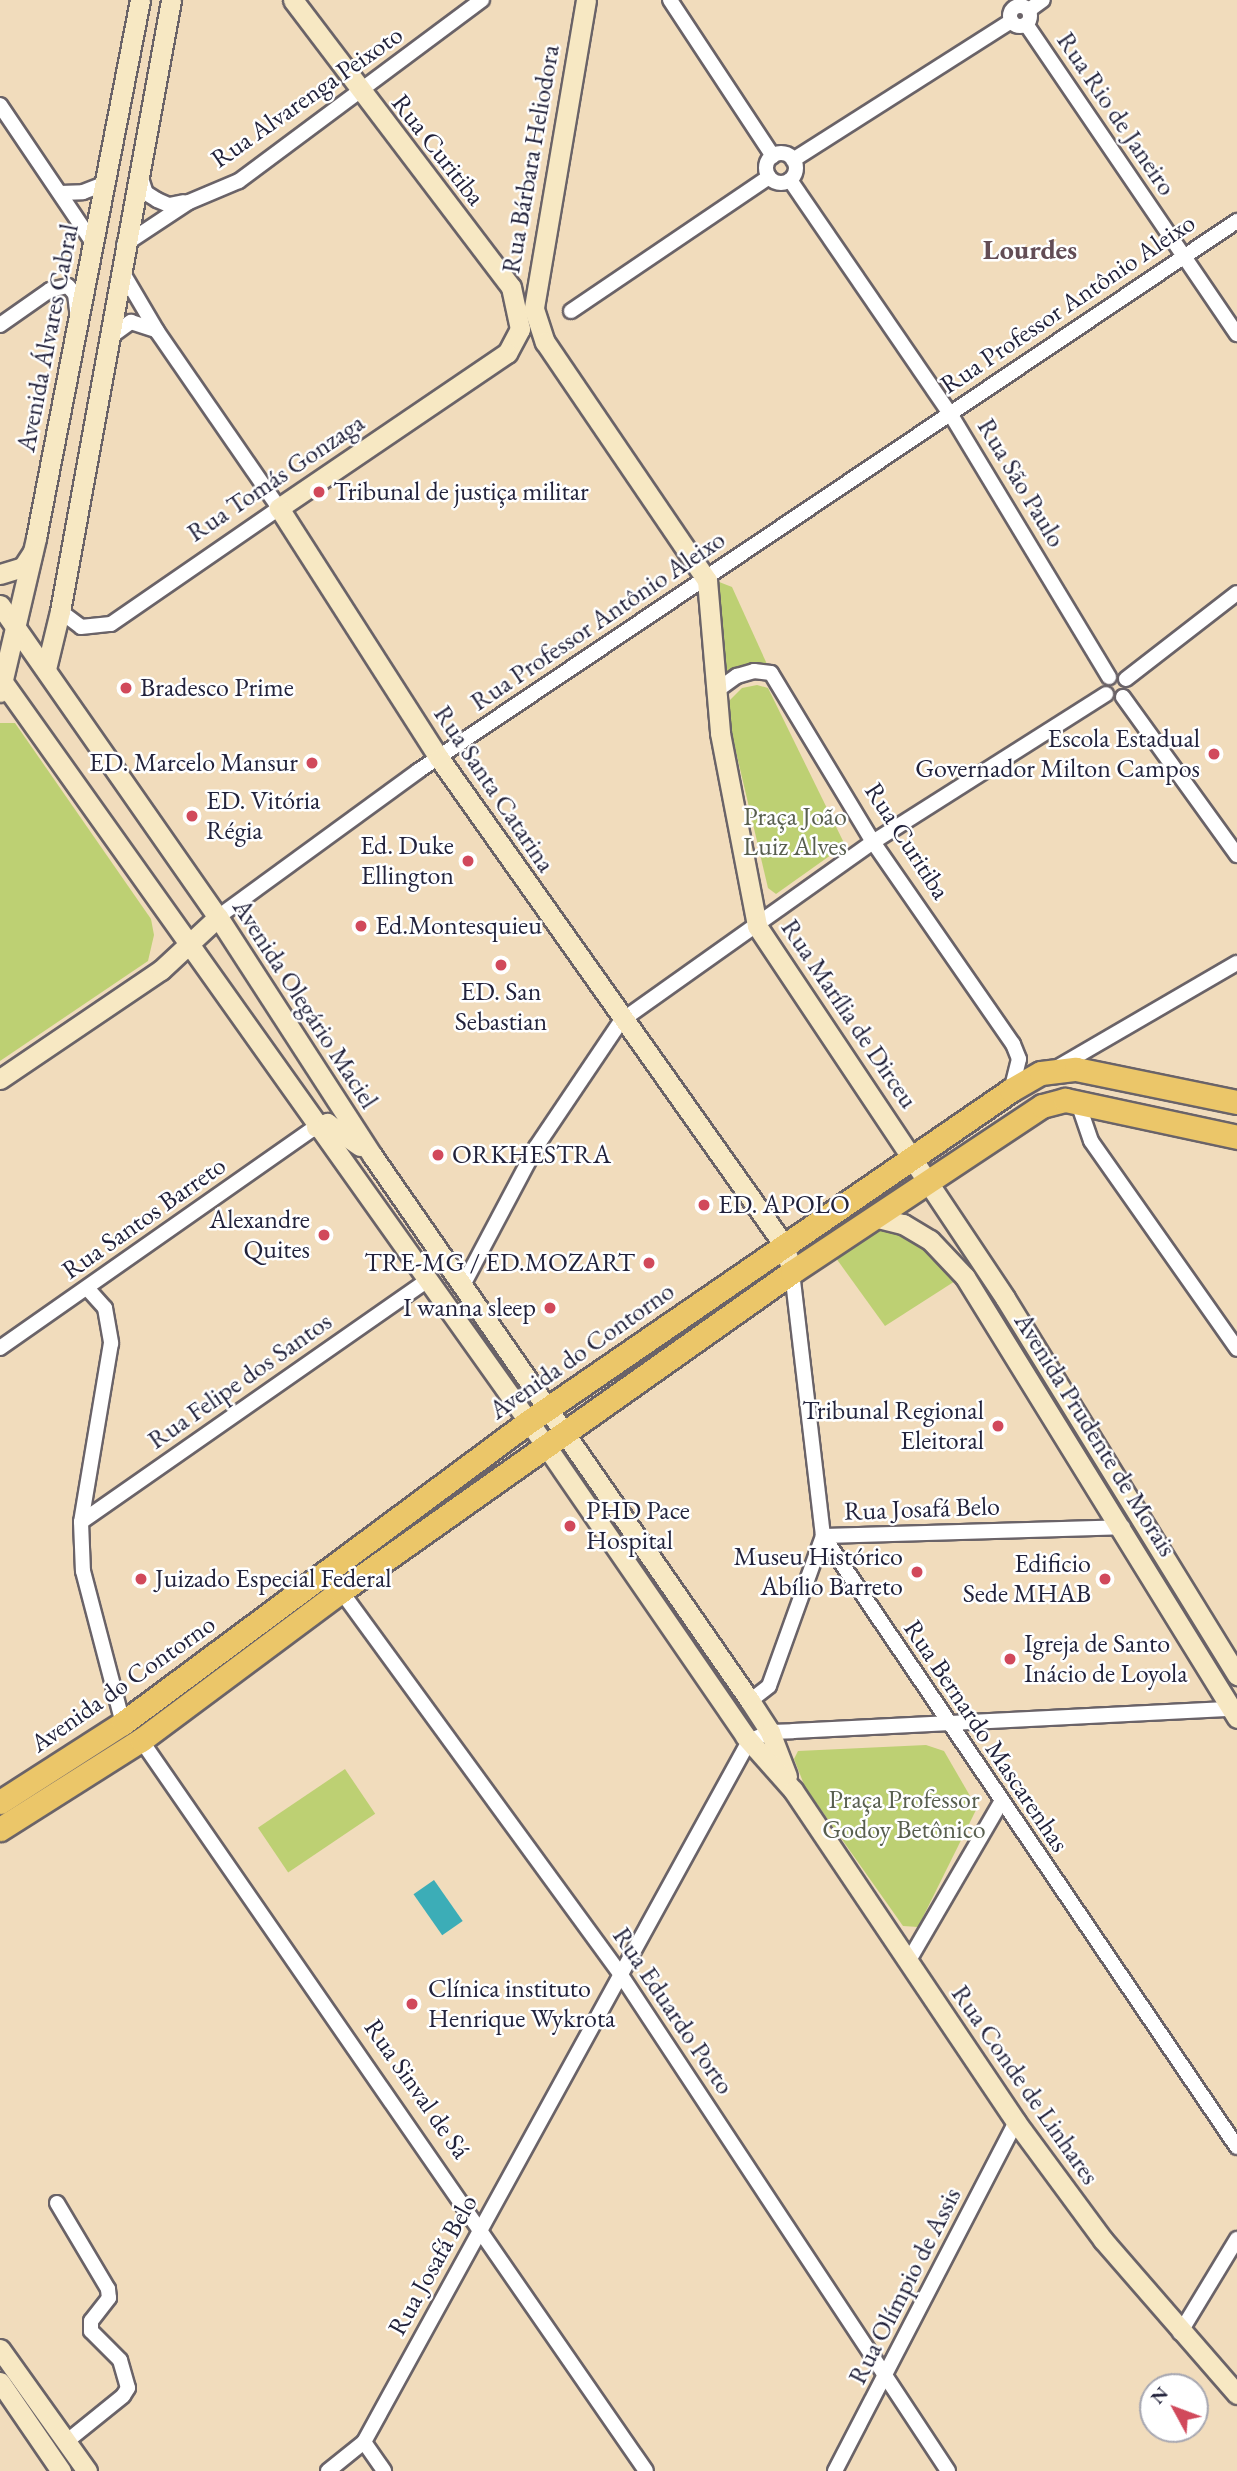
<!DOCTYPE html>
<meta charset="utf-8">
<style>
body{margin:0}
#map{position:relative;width:1237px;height:2471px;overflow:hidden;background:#f1dcbc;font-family:"EB Garamond",serif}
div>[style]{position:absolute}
.green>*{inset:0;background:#bdd073;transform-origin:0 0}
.water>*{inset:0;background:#3cadb7;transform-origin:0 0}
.roads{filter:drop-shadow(2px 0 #6a6368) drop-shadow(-2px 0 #6a6368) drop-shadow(0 2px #6a6368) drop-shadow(0 -2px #6a6368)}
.street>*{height:14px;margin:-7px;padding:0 7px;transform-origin:7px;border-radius:7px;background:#fff}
.street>.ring{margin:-7px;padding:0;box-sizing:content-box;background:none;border:14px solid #fff;border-radius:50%}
.secondary>*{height:19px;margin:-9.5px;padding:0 9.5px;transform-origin:9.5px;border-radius:9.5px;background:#f7e8c3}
.primary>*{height:23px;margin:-11.5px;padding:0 11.5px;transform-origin:11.5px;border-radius:11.5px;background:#ebc669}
.dots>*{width:19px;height:19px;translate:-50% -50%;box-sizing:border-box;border:4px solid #fff;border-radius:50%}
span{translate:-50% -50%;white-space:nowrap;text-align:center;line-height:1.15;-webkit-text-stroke:5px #fff;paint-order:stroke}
.street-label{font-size:26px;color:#22223b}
.poi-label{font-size:26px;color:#22223b}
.left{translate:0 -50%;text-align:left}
.right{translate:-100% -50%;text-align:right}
.park-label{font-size:26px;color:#585f4f}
.neighbourhood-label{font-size:28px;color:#634d55;font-weight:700}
.north{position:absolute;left:1139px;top:2373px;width:70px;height:70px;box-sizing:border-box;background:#fff;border:2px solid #a7a7b1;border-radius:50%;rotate:311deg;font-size:19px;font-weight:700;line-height:28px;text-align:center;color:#22223b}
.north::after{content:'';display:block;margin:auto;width:24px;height:32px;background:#d1495b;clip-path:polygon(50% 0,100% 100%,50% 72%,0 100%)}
</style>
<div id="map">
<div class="green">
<i style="clip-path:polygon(709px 578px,732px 587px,771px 673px,721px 686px)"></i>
<i style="clip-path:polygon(757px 685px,768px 688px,845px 845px,776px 894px,768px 888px,725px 705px,742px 688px)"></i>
<i style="clip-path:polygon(0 723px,15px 723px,151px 919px,154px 935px,148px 961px,0 1061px)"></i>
<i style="clip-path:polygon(866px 1230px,899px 1231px,926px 1243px,963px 1276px,885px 1326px,833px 1254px)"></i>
<i style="clip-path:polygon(926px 1745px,944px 1751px,977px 1808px,918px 1927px,903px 1926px,805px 1787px,794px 1759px,798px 1751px)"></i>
<i style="left:345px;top:1769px;width:54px;height:105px;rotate:56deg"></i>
</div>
<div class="water">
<i style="left:434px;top:1880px;width:50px;height:25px;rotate:55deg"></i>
</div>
<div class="roads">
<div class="street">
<i style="left:670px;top:0;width:187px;rotate:56.6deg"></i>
<i class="ring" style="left:1010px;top:6px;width:6px;height:6px"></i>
<i style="left:1029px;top:10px;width:17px;rotate:-36deg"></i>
<i style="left:1026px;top:24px;width:375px;rotate:55.8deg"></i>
<i style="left:0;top:105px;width:166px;rotate:56deg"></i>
<i class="ring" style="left:766px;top:153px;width:16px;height:16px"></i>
<i style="left:793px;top:160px;width:259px;rotate:-32.5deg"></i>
<i style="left:140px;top:175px;width:19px;rotate:72deg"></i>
<i style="left:146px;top:193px;width:13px;rotate:32deg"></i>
<i style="left:157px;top:200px;width:13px;rotate:23deg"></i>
<i style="left:169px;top:205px;width:15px;rotate:-11deg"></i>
<i style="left:790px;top:180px;width:285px;rotate:55.6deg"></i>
<i style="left:951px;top:415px;width:306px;rotate:58.9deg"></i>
<i style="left:60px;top:193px;width:23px;rotate:-2deg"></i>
<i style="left:83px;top:192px;width:22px;rotate:-21deg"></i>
<i style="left:124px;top:245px;width:78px;rotate:-33.5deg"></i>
<i style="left:189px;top:202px;width:54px;rotate:-22.8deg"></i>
<i style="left:239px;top:181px;width:303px;rotate:-36.7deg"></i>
<i style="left:571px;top:311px;width:239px;rotate:-34.1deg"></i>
<i style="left:0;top:325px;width:61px;rotate:-35deg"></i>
<i style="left:50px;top:290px;width:18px;rotate:-13deg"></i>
<i style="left:68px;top:286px;width:11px;rotate:49deg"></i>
<i style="left:75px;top:294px;width:17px;rotate:83deg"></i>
<i style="left:110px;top:337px;width:26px;rotate:-36deg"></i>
<i style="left:131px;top:322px;width:26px;rotate:18deg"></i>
<i style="left:60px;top:611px;width:26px;rotate:37deg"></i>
<i style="left:81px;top:627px;width:30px;rotate:-6deg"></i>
<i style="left:111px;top:624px;width:204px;rotate:-34.6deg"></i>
<i style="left:279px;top:508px;width:215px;rotate:-124.6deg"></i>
<i style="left:157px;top:331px;width:71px;rotate:-120.5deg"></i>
<i style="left:1126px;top:679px;width:140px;rotate:-37.8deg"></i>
<i style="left:716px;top:691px;width:26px;rotate:-36deg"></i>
<i style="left:737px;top:676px;width:18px;rotate:-16deg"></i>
<i style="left:754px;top:671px;width:17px;rotate:7deg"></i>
<i style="left:771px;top:673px;width:197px;rotate:58.9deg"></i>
<i style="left:873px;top:842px;width:246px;rotate:55.3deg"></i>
<i style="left:1013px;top:1044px;width:16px;rotate:68deg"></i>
<i style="left:1019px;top:1059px;width:32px;rotate:104deg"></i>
<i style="left:1123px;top:697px;width:195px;rotate:54.2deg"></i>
<i style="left:218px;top:917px;width:248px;rotate:-36.1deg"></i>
<i style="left:418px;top:771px;width:987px;rotate:-33.88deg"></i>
<i style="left:1058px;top:1067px;width:207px;rotate:-30.2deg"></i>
<i style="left:1078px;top:1103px;width:40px;rotate:71.1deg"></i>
<i style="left:1091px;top:1141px;width:254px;rotate:54.9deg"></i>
<i style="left:792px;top:1272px;width:266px;rotate:83.3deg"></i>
<i style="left:823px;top:1536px;width:738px;rotate:55.88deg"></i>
<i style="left:462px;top:1287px;width:158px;rotate:-62.1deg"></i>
<i style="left:536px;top:1147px;width:152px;rotate:-56deg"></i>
<i style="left:621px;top:1021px;width:309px;rotate:-35.4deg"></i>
<i style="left:873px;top:842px;width:276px;rotate:-32.4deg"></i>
<i style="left:87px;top:1288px;width:27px;rotate:48deg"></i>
<i style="left:105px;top:1308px;width:36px;rotate:80deg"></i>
<i style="left:111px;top:1343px;width:181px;rotate:99.5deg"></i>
<i style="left:81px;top:1522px;width:49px;rotate:87.7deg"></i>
<i style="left:83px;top:1571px;width:157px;rotate:75.3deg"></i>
<i style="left:0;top:1348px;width:386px;rotate:-35deg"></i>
<i style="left:81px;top:1522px;width:422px;rotate:-34.9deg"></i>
<i style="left:341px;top:1591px;width:475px;rotate:53.9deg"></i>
<i style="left:621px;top:1975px;width:594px;rotate:56.6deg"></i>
<i style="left:750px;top:1701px;width:24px;rotate:-38deg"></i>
<i style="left:769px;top:1686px;width:159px;rotate:-70.2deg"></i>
<i style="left:823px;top:1536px;width:300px;rotate:-1.7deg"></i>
<i style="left:141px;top:1740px;width:888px;rotate:55.36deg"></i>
<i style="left:908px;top:1962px;width:185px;rotate:-59.8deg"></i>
<i style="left:57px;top:2203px;width:100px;rotate:59.3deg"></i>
<i style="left:108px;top:2289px;width:9px;rotate:84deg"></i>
<i style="left:109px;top:2298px;width:29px;rotate:128deg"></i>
<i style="left:91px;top:2321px;width:10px;rotate:90deg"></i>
<i style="left:91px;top:2331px;width:41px;rotate:45deg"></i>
<i style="left:120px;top:2360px;width:29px;rotate:74deg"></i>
<i style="left:128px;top:2388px;width:9px;rotate:122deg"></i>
<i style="left:123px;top:2396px;width:73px;rotate:141.1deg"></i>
<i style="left:1180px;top:2333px;width:110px;rotate:-58.8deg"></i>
<i style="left:364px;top:2442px;width:35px;rotate:55deg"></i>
<i style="left:328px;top:2471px;width:46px;rotate:-38.9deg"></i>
<i style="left:364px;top:2442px;width:800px;rotate:-61.22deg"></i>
<i style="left:749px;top:1741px;width:23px;rotate:-23deg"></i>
<i style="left:770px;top:1732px;width:23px;rotate:-2deg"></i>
<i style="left:793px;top:1731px;width:439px;rotate:-2.9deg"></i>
<i style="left:835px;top:2471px;width:393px;rotate:-62.6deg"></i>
</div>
<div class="secondary">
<i style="left:293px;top:0;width:360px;rotate:52.8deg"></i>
<i style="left:511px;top:287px;width:43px;rotate:77.9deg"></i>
<i style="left:520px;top:329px;width:27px;rotate:118deg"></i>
<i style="left:507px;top:353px;width:276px;rotate:145.8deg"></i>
<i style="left:279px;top:508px;width:297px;rotate:57.4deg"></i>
<i style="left:439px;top:758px;width:597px;rotate:54.69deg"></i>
<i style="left:784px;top:1245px;width:28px;rotate:73deg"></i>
<i style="left:586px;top:0;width:313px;rotate:99.6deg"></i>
<i style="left:534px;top:309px;width:35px;rotate:72deg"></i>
<i style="left:545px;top:342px;width:288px;rotate:55.8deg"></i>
<i style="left:707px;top:580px;width:154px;rotate:85.1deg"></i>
<i style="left:720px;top:733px;width:197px;rotate:79.1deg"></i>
<i style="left:757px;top:926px;width:447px;rotate:56.3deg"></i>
<i style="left:1005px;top:1298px;width:443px;rotate:58.4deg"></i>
<i style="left:0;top:574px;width:24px;rotate:-17deg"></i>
<i style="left:23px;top:567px;width:17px;rotate:-57deg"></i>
<i style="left:0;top:605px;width:381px;rotate:55.1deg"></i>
<i style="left:218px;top:917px;width:283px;rotate:57.1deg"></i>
<i style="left:372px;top:1155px;width:664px;rotate:55.3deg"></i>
<i style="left:750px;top:1701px;width:37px;rotate:57deg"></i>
<i style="left:770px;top:1732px;width:47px;rotate:68.9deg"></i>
<i style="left:46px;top:669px;width:60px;rotate:-76.4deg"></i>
<i style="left:60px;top:611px;width:621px;rotate:-79.7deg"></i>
<i style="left:0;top:678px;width:942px;rotate:54.59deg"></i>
<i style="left:546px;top:1446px;width:352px;rotate:55.5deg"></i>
<i style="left:745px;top:1736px;width:72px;rotate:48.4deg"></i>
<i style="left:793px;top:1790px;width:400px;rotate:56.1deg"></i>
<i style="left:1016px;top:2122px;width:147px;rotate:53.6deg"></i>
<i style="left:1103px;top:2240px;width:204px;rotate:49deg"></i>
<i style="left:0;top:692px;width:158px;rotate:-76.8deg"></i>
<i style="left:36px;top:538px;width:548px;rotate:-79.06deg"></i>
<i style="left:0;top:1079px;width:194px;rotate:-34.1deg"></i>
<i style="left:161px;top:970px;width:78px;rotate:-42.9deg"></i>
<i style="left:316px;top:1127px;width:12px;rotate:-20deg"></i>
<i style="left:327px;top:1123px;width:40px;rotate:34.9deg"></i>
<i style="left:874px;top:1217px;width:30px;rotate:14deg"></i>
<i style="left:903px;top:1224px;width:31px;rotate:31deg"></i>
<i style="left:930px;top:1240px;width:51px;rotate:46.6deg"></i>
<i style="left:965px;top:1277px;width:518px;rotate:58.33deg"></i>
<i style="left:0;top:2349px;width:150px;rotate:54.5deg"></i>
<i style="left:0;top:2382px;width:108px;rotate:55.6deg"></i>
</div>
<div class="primary">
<i style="left:0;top:1802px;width:146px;rotate:-32.7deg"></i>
<i style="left:123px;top:1723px;width:505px;rotate:-36.62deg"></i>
<i style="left:528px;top:1422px;width:586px;rotate:-34.5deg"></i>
<i style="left:1011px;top:1090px;width:34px;rotate:-30deg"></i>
<i style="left:1041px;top:1073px;width:35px;rotate:-7deg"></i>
<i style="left:1076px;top:1069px;width:164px;rotate:11.6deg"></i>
<i style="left:0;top:1829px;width:167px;rotate:-32.3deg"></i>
<i style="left:141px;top:1740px;width:249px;rotate:-36.7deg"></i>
<i style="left:341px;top:1591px;width:552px;rotate:-35.27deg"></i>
<i style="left:792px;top:1272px;width:300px;rotate:-33.6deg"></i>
<i style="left:1042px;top:1106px;width:24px;rotate:-15deg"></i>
<i style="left:1065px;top:1100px;width:176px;rotate:12.1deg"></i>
</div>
</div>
<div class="dots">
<i style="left:319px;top:492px;background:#d1495b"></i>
<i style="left:126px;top:688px;background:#d1495b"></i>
<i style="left:1214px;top:754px;background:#d1495b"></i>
<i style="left:312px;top:763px;background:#d1495b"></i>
<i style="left:192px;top:816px;background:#d1495b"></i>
<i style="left:468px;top:861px;background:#d1495b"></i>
<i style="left:361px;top:926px;background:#d1495b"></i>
<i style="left:501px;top:965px;background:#d1495b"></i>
<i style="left:438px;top:1155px;background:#d1495b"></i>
<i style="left:704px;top:1205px;background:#d1495b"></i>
<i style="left:324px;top:1235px;background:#d1495b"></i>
<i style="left:649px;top:1263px;background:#d1495b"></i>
<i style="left:550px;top:1308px;background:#d1495b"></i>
<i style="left:998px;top:1426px;background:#d1495b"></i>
<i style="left:570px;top:1526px;background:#d1495b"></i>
<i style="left:917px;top:1572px;background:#d1495b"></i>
<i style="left:141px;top:1579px;background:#d1495b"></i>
<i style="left:1105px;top:1579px;background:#d1495b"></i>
<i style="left:1010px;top:1659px;background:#d1495b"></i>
<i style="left:412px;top:2004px;background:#d1495b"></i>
</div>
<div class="street-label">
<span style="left:307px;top:97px;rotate:-35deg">Rua Alvarenga Peixoto</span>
<span style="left:1116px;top:114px;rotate:56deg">Rua Rio de Janeiro</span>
<span style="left:438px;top:150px;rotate:52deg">Rua Curitiba</span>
<span style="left:531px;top:159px;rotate:-80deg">Rua Bárbara Heliodora</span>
<span style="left:1068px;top:304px;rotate:-34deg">Rua Professor Antônio Aleixo</span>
<span style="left:48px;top:338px;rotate:-79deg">Avenida Álvares Cabral</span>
<span style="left:276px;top:478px;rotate:-34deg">Rua Tomás Gonzaga</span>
<span style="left:1021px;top:483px;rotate:59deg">Rua São Paulo</span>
<span style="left:598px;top:621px;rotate:-34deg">Rua Professor Antônio Aleixo</span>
<span style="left:494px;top:789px;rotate:56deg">Rua Santa Catarina</span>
<span style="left:907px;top:841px;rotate:57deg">Rua Curitiba</span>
<span style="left:305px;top:1004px;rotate:57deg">Avenida Olegário Maciel</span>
<span style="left:849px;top:1014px;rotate:56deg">Rua Marília de Dirceu</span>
<span style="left:144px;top:1218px;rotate:-35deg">Rua Santos Barreto</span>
<span style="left:582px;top:1351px;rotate:-35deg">Avenida do Contorno</span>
<span style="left:240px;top:1381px;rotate:-35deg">Rua Felipe dos Santos</span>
<span style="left:1095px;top:1435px;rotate:58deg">Avenida Prudente de Morais</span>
<span style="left:922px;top:1509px;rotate:-2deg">Rua Josafá Belo</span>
<span style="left:123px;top:1684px;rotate:-35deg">Avenida do Contorno</span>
<span style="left:986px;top:1736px;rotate:56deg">Rua Bernardo Mascarenhas</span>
<span style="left:673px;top:2011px;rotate:56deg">Rua Eduardo Porto</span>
<span style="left:1025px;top:2085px;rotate:55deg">Rua Conde de Linhares</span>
<span style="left:417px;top:2089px;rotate:55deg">Rua Sinval de Sá</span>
<span style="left:433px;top:2265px;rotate:-61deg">Rua Josafá Belo</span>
<span style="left:905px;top:2286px;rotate:-63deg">Rua Olímpio de Assis</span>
</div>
<div class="poi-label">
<span class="left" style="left:333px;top:492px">Tribunal de justiça militar</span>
<span class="left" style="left:140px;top:688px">Bradesco Prime</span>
<span class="right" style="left:1200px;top:754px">Escola Estadual<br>Governador Milton Campos</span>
<span class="right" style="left:298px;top:763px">ED. Marcelo Mansur</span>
<span class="left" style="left:206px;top:816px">ED. Vitória<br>Régia</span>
<span class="right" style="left:454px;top:861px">Ed. Duke<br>Ellington</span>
<span class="left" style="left:375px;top:926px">Ed.Montesquieu</span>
<span style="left:501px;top:1007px">ED. San<br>Sebastian</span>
<span class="left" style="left:452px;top:1155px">ORKHESTRA</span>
<span class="left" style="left:718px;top:1205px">ED. APOLO</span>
<span class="right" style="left:310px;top:1235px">Alexandre<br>Quites</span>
<span class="right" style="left:635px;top:1263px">TRE-MG / ED.MOZART</span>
<span class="right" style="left:536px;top:1308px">I wanna sleep</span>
<span class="right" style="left:984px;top:1426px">Tribunal Regional<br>Eleitoral</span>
<span class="left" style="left:586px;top:1526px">PHD Pace<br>Hospital</span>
<span class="right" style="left:903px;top:1572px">Museu Histórico<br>Abílio Barreto</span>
<span class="right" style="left:1091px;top:1579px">Edificio<br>Sede MHAB</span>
<span class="left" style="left:155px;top:1579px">Juizado Especial Federal</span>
<span class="left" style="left:1024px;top:1659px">Igreja de Santo<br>Inácio de Loyola</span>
<span class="left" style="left:428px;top:2004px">Clínica instituto<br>Henrique Wykrota</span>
</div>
<div class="park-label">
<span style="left:795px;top:832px">Praça João<br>Luiz Alves</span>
<span style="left:904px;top:1815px">Praça Professor<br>Godoy Betônico</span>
</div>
<div class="neighbourhood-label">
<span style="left:1030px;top:249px">Lourdes</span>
</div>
<div class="north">N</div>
</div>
